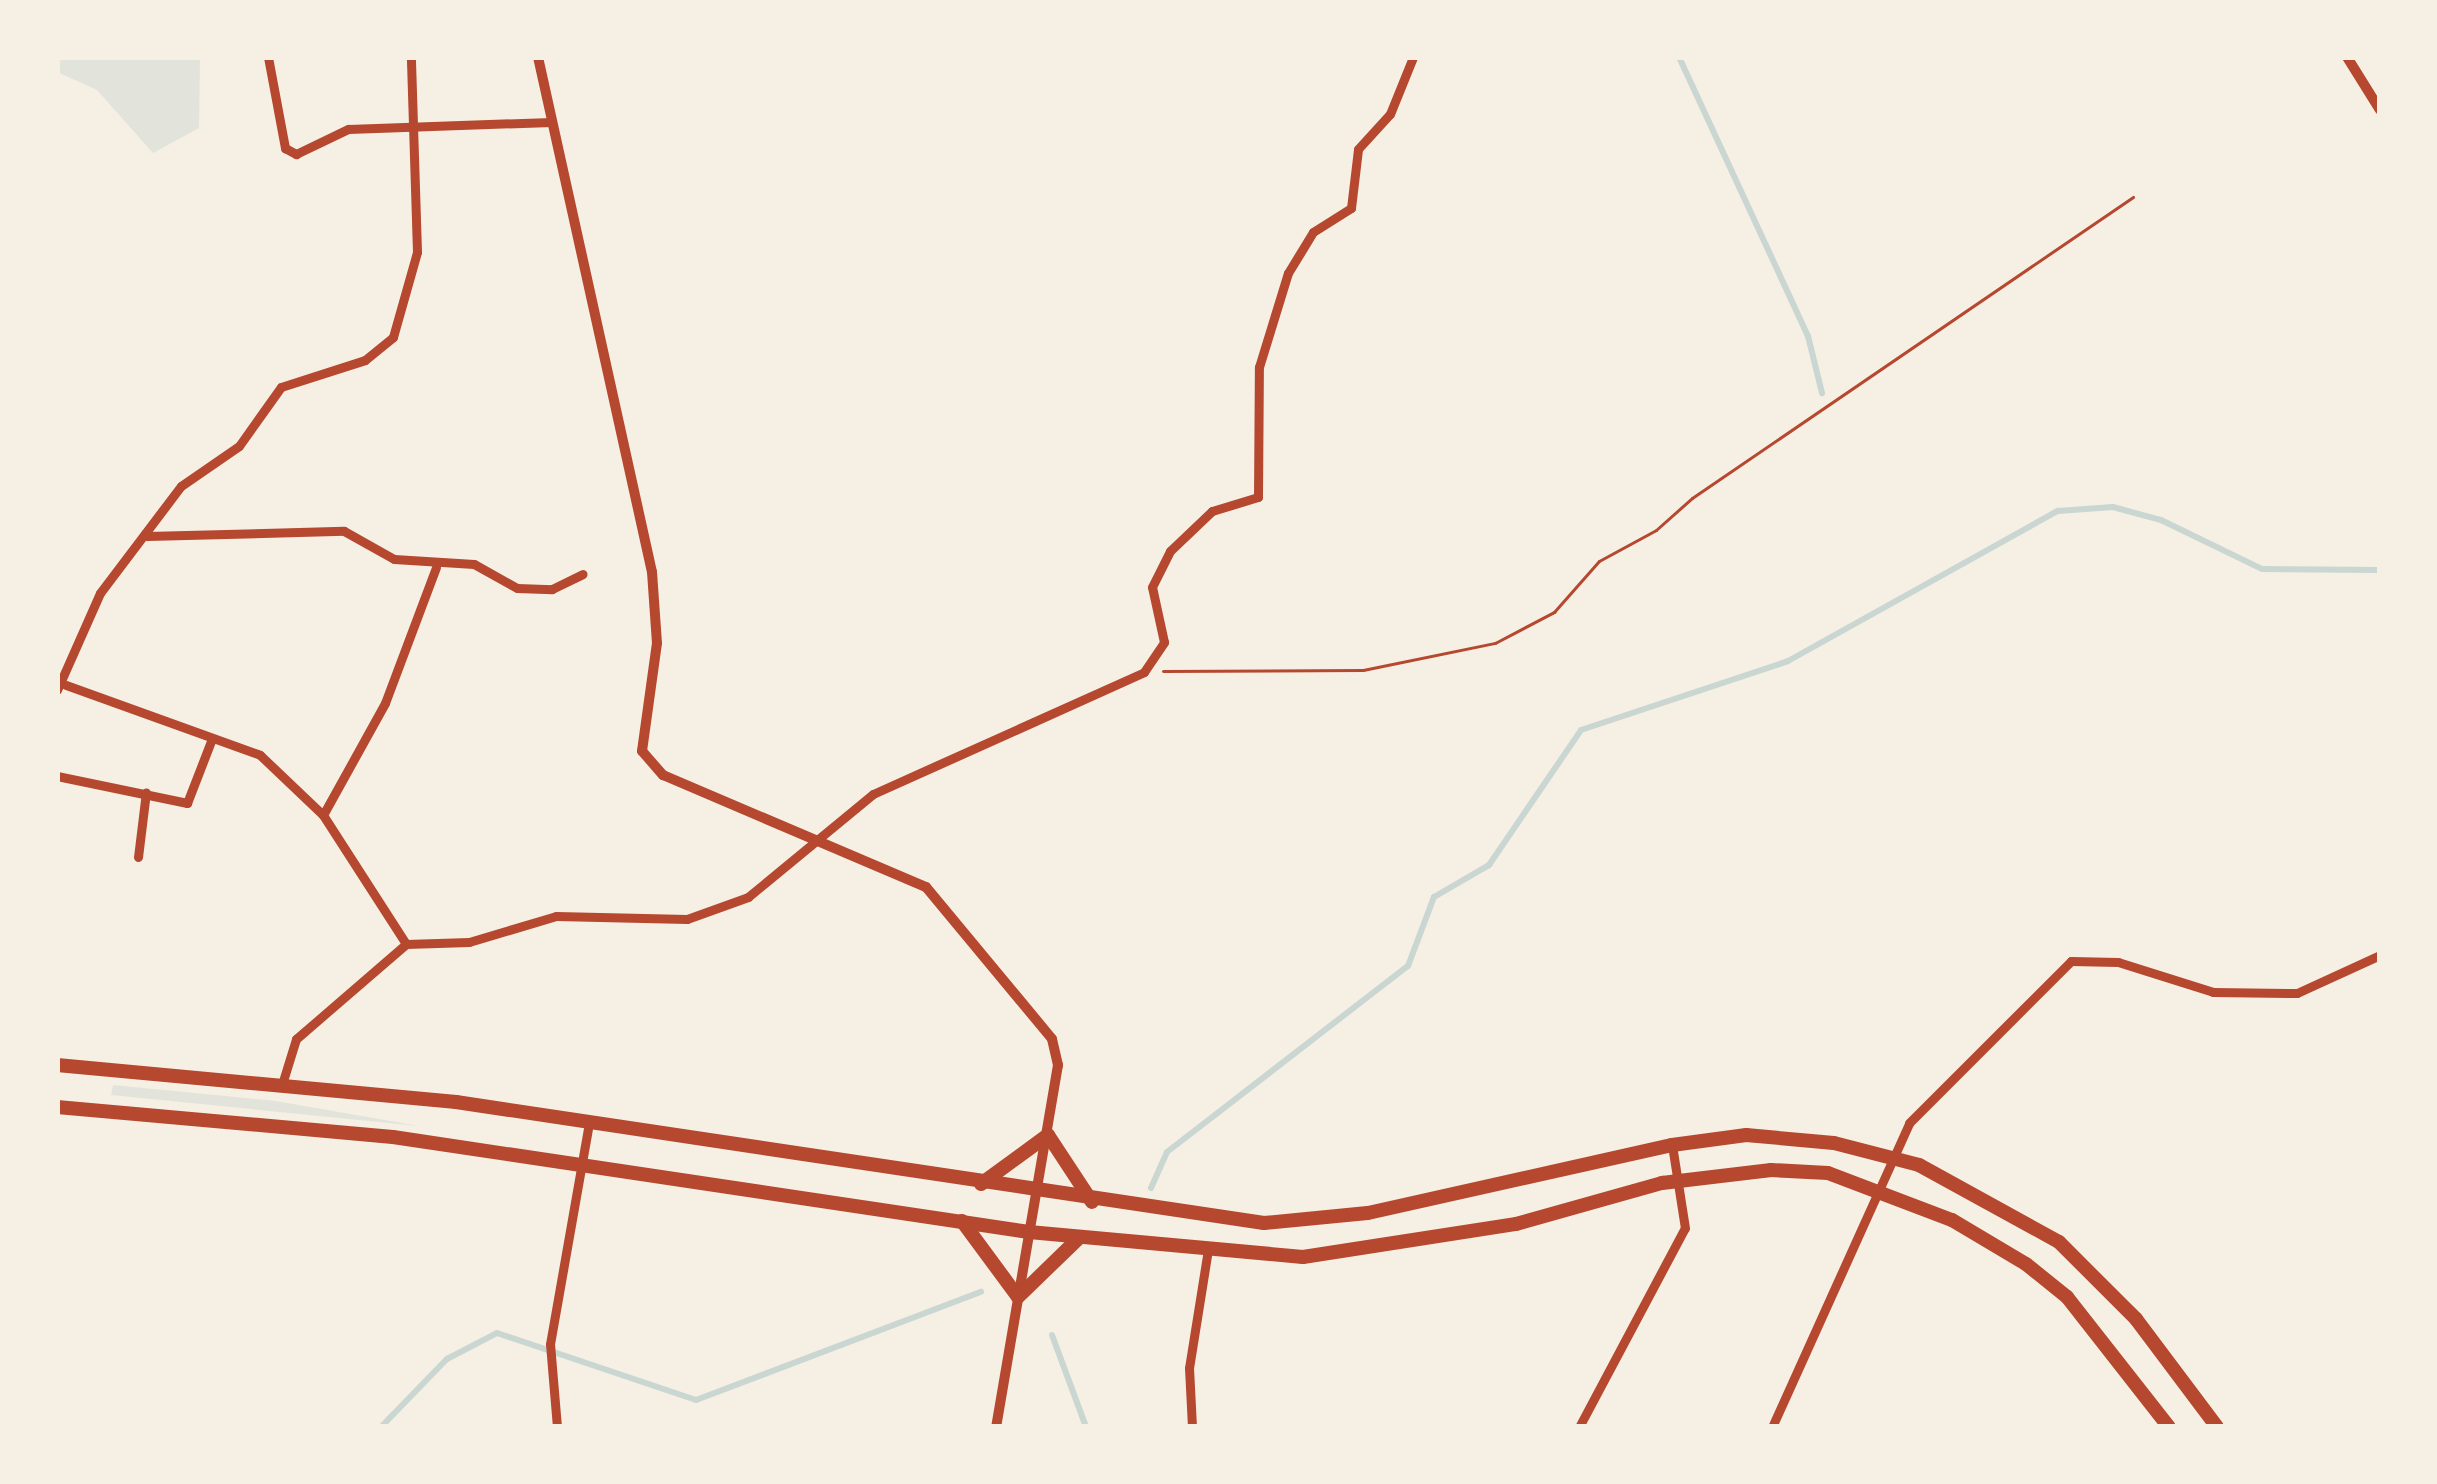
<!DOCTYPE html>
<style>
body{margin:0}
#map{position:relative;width:2437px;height:1484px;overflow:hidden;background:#f6efe4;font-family:Mulish,sans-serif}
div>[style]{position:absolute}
.green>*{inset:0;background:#e2e4dc}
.stream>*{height:6px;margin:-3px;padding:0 3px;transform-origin:3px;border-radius:3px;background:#c9d6d2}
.path>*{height:3px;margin:-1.5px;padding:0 1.5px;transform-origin:1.5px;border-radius:1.5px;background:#b5482f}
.minor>*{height:9px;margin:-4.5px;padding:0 4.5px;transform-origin:4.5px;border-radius:4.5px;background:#b5482f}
.tertiary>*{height:10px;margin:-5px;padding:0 5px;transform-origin:5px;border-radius:5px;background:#b5482f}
.primary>*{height:14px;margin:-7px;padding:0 7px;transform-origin:7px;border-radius:7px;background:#b5482f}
span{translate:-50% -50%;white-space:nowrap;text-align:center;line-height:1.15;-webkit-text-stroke:9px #f6efe4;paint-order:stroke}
.frame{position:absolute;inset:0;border:60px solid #f6efe4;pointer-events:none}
</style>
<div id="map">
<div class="green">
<i style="clip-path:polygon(57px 57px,200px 60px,199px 128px,153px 153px,97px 90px,57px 72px)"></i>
<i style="clip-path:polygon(113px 1085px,276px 1101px,419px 1126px,111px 1095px)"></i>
</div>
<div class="stream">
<i style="left:1679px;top:57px;width:307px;rotate:65.2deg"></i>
<i style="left:1808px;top:336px;width:59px;rotate:76.2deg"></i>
<i style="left:1151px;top:1188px;width:39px;rotate:-66deg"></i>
<i style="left:1167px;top:1152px;width:304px;rotate:-37.7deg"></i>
<i style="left:1408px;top:966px;width:74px;rotate:-69.4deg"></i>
<i style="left:1434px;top:897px;width:64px;rotate:-30.2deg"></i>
<i style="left:1489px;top:865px;width:163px;rotate:-55.7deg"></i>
<i style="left:1581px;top:730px;width:218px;rotate:-18.4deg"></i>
<i style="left:1788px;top:661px;width:309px;rotate:-29.1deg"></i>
<i style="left:2058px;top:511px;width:55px;rotate:-4.2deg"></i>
<i style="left:2113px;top:507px;width:50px;rotate:15.2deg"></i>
<i style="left:2161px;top:520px;width:112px;rotate:25.9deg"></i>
<i style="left:2262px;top:569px;width:118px;rotate:0.5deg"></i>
<i style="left:1052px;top:1335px;width:98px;rotate:69.7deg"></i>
<i style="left:381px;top:1427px;width:95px;rotate:-45.9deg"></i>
<i style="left:447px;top:1359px;width:56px;rotate:-27.5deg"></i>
<i style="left:497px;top:1333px;width:210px;rotate:18.6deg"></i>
<i style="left:696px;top:1400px;width:305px;rotate:-20.8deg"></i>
</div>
<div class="path">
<i style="left:1163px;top:671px;width:200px;rotate:-0.3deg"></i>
<i style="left:1363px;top:670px;width:135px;rotate:-11.6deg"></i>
<i style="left:1495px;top:643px;width:67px;rotate:-27.7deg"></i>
<i style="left:1554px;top:612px;width:68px;rotate:-48.6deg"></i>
<i style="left:1599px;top:561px;width:65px;rotate:-28.5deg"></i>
<i style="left:1656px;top:530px;width:48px;rotate:-41.6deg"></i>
<i style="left:1692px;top:498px;width:534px;rotate:-34.32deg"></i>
</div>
<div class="minor">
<i style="left:268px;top:57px;width:93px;rotate:79.4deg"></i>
<i style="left:285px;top:148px;width:13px;rotate:29deg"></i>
<i style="left:296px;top:154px;width:58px;rotate:-25.7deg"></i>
<i style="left:348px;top:129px;width:204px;rotate:-2deg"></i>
<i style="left:147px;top:536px;width:197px;rotate:-1.5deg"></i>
<i style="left:344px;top:531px;width:57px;rotate:29.2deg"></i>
<i style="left:394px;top:559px;width:80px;rotate:3.6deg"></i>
<i style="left:474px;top:564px;width:49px;rotate:29.2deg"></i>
<i style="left:517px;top:588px;width:35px;rotate:2deg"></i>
<i style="left:552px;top:589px;width:34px;rotate:-26deg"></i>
<i style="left:66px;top:685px;width:206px;rotate:19.8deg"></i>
<i style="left:260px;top:755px;width:87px;rotate:43.6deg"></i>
<i style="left:323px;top:815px;width:153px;rotate:57.2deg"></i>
<i style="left:57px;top:690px;width:106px;rotate:-66.1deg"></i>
<i style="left:100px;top:593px;width:134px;rotate:-52.9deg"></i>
<i style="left:181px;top:486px;width:70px;rotate:-34.6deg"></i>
<i style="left:239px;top:446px;width:72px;rotate:-54.6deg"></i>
<i style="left:281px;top:387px;width:88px;rotate:-17.8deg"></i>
<i style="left:365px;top:360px;width:36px;rotate:-39deg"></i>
<i style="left:393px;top:337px;width:88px;rotate:-74.2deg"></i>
<i style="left:417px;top:252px;width:195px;rotate:-91.8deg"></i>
<i style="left:57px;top:776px;width:133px;rotate:11.7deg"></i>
<i style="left:187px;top:803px;width:66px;rotate:-68.8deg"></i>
<i style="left:323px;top:815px;width:128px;rotate:-61deg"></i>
<i style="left:385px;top:703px;width:145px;rotate:-69.4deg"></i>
<i style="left:138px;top:857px;width:65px;rotate:-83deg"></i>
<i style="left:283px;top:1081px;width:44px;rotate:-72.8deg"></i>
<i style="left:296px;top:1039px;width:145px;rotate:-40.8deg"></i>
<i style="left:406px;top:944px;width:63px;rotate:-1.8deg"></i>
<i style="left:469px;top:942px;width:91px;rotate:-16.6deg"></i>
<i style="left:556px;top:916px;width:131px;rotate:1.3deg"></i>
<i style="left:687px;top:919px;width:65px;rotate:-19.8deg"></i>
<i style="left:748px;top:897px;width:162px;rotate:-39.5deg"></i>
<i style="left:873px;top:794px;width:297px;rotate:-24.2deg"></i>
<i style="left:1144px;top:672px;width:36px;rotate:-56deg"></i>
<i style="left:1164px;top:642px;width:56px;rotate:-102.3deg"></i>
<i style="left:1152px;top:587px;width:40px;rotate:-63.4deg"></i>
<i style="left:1170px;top:551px;width:58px;rotate:-43.6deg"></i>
<i style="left:1212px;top:511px;width:48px;rotate:-16.9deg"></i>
<i style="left:1258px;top:497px;width:130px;rotate:-89.6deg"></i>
<i style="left:1259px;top:367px;width:98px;rotate:-72.9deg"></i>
<i style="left:1288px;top:273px;width:48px;rotate:-58.6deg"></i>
<i style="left:1313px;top:232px;width:45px;rotate:-32.3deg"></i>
<i style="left:1351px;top:208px;width:59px;rotate:-83.2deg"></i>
<i style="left:1358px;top:149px;width:47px;rotate:-47.6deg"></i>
<i style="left:1390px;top:114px;width:61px;rotate:-68deg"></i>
<i style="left:557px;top:1427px;width:83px;rotate:-94.8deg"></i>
<i style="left:550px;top:1344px;width:224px;rotate:-80deg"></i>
<i style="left:1192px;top:1427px;width:59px;rotate:-92.9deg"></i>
<i style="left:1189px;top:1368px;width:121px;rotate:-80.9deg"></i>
<i style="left:1579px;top:1427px;width:225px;rotate:-62deg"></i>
<i style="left:1685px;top:1228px;width:84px;rotate:-98.9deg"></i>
<i style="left:1772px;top:1427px;width:333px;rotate:-65.7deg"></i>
<i style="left:1909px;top:1123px;width:229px;rotate:-45deg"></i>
<i style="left:2071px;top:961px;width:47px;rotate:1.2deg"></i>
<i style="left:2118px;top:962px;width:100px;rotate:17.5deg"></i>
<i style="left:2213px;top:992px;width:84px;rotate:0.7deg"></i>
<i style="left:2297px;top:993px;width:91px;rotate:-24.6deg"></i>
</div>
<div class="tertiary">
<i style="left:538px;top:57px;width:527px;rotate:77.52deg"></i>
<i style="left:652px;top:572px;width:71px;rotate:86deg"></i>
<i style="left:657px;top:643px;width:109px;rotate:97.9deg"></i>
<i style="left:642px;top:751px;width:32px;rotate:49deg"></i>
<i style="left:663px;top:775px;width:286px;rotate:23.1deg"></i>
<i style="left:926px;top:887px;width:197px;rotate:50.3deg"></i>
<i style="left:1052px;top:1039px;width:27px;rotate:77deg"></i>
<i style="left:1058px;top:1065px;width:367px;rotate:99.7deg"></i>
<i style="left:2347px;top:57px;width:62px;rotate:58.1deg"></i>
</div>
<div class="primary">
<i style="left:57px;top:1065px;width:401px;rotate:5.3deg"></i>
<i style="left:456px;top:1102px;width:817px;rotate:8.52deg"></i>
<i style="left:1264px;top:1223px;width:104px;rotate:-5.5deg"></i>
<i style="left:1368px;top:1213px;width:312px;rotate:-12.6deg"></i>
<i style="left:1672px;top:1145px;width:75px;rotate:-7.7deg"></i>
<i style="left:1746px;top:1135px;width:88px;rotate:5.2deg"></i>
<i style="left:1834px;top:1143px;width:88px;rotate:14.5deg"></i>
<i style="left:1919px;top:1165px;width:160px;rotate:28.8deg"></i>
<i style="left:2059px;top:1242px;width:109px;rotate:45deg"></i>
<i style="left:2136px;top:1319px;width:135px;rotate:53.1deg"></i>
<i style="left:57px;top:1107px;width:337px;rotate:5.1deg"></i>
<i style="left:393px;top:1137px;width:643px;rotate:8.5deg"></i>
<i style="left:1029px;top:1232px;width:275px;rotate:5.2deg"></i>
<i style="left:1303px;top:1257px;width:216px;rotate:-8.8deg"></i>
<i style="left:1516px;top:1224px;width:152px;rotate:-15.7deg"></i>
<i style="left:1662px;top:1183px;width:110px;rotate:-6.8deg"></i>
<i style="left:1771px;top:1170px;width:57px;rotate:3deg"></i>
<i style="left:1828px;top:1173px;width:133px;rotate:20.8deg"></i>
<i style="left:1952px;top:1220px;width:86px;rotate:30.7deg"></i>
<i style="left:2026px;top:1264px;width:53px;rotate:38.8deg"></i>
<i style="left:2067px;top:1297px;width:165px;rotate:51.9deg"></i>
<i style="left:981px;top:1184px;width:83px;rotate:-36.2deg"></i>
<i style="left:1048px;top:1135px;width:80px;rotate:56.7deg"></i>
<i style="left:962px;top:1221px;width:94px;rotate:53.6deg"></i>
<i style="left:1018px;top:1297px;width:86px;rotate:-44.1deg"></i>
</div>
<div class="frame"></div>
</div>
